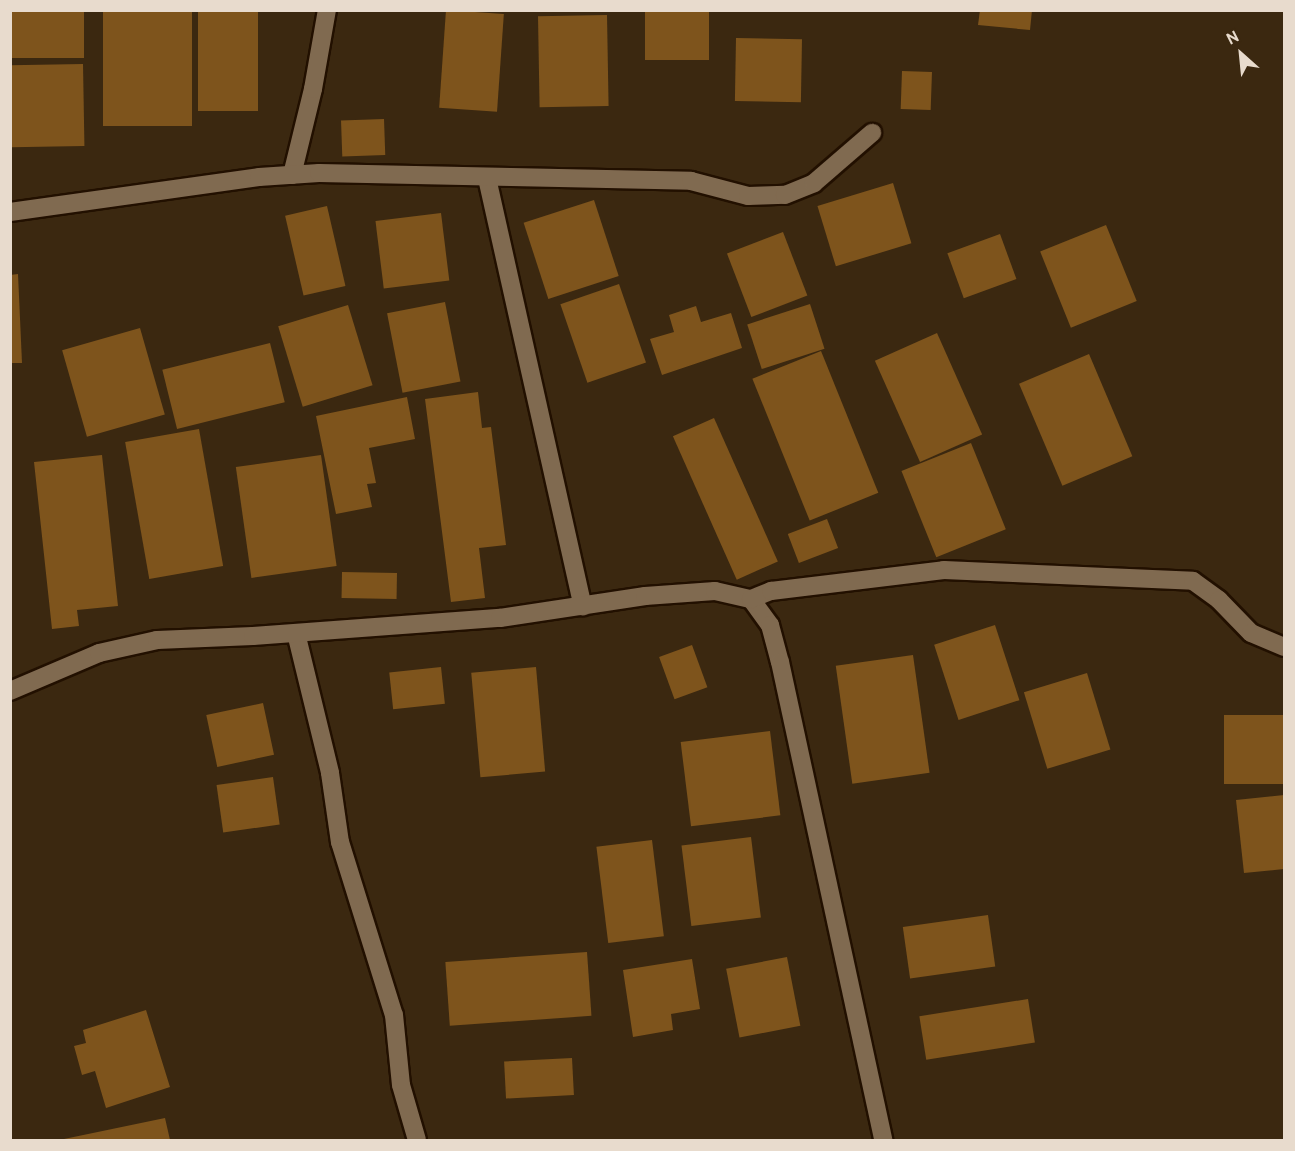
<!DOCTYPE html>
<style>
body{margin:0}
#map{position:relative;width:1295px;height:1151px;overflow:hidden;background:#3b2810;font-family:Cabin,sans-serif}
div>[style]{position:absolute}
.building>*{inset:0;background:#7e541c;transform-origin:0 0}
.roads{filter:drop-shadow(2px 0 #221000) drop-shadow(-2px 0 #221000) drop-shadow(0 2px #221000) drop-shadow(0 -2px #221000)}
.minor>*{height:18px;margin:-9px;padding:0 9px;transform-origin:9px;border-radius:9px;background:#806a50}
span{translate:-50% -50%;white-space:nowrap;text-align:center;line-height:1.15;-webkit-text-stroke:4.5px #3b2810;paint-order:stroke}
.frame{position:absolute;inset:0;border:12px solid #e8dbcd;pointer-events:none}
.north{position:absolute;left:1211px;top:24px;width:60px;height:60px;-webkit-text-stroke:4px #3b2810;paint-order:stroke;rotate:333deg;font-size:16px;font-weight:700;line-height:24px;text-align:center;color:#e8dbcd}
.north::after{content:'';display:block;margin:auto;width:21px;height:27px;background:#e8dbcd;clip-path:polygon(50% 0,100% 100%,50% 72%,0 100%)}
</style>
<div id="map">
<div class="building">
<i style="left:10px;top:10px;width:74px;height:48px"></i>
<i style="left:103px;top:10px;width:89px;height:116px"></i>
<i style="left:198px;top:10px;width:60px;height:101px"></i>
<i style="left:446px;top:10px;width:58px;height:98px;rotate:4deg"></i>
<i style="left:645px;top:10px;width:64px;height:50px"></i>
<i style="clip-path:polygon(980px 10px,1032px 10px,1030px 30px,978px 25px)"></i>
<i style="left:607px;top:15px;width:91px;height:69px;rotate:89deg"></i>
<i style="left:736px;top:38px;width:66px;height:63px;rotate:1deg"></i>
<i style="left:83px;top:64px;width:82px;height:73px;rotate:89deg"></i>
<i style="left:902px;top:71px;width:30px;height:38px;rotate:2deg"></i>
<i style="left:384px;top:119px;width:36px;height:43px;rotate:88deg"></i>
<i style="left:893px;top:183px;width:63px;height:79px;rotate:73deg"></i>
<i style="left:594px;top:200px;width:80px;height:74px;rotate:72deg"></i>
<i style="left:327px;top:206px;width:82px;height:43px;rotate:77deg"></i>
<i style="left:441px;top:213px;width:68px;height:66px;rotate:83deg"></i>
<i style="left:1106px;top:225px;width:82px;height:71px;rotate:68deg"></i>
<i style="left:783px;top:232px;width:68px;height:60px;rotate:69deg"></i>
<i style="left:1000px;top:234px;width:48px;height:56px;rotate:70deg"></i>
<i style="clip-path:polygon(18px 274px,22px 363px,10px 363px,10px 275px)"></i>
<i style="left:619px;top:284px;width:83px;height:62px;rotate:71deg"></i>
<i style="left:445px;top:302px;width:81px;height:59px;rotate:79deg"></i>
<i style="left:810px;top:304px;width:47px;height:66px;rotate:72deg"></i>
<i style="left:348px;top:305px;width:84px;height:73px;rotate:73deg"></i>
<i style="clip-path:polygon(696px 306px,701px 322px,731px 313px,742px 348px,662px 375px,650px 339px,674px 332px,669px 315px)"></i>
<i style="left:140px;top:328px;width:90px;height:81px;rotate:74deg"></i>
<i style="left:937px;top:333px;width:111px;height:68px;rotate:66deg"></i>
<i style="left:270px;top:343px;width:61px;height:111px;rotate:76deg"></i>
<i style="left:821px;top:351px;width:153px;height:74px;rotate:68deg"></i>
<i style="left:1089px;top:354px;width:111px;height:76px;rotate:67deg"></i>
<i style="clip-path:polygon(478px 392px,482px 428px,491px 427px,506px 545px,479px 548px,485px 598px,451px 602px,425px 399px)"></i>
<i style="clip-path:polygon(407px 397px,415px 439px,369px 448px,376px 483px,367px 484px,372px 507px,336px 514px,316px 416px)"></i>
<i style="left:714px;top:418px;width:157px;height:45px;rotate:66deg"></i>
<i style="left:199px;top:429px;width:139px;height:75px;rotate:80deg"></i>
<i style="left:971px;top:443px;width:93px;height:75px;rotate:68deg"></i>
<i style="clip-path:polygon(102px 455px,118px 606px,77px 610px,79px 626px,52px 629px,34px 462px)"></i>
<i style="left:321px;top:455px;width:112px;height:86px;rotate:82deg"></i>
<i style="left:827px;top:519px;width:31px;height:42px;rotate:69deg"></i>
<i style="left:342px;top:572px;width:55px;height:26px;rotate:1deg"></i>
<i style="left:995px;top:625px;width:79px;height:64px;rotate:72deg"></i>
<i style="left:692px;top:645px;width:45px;height:35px;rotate:70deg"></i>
<i style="left:913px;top:655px;width:119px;height:78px;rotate:82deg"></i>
<i style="left:441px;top:667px;width:37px;height:52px;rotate:84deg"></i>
<i style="left:536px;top:667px;width:105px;height:65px;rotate:85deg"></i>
<i style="left:1087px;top:673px;width:80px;height:66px;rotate:73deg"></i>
<i style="left:263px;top:703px;width:53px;height:58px;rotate:78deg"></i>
<i style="left:1284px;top:715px;width:69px;height:60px;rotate:90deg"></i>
<i style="left:770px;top:731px;width:85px;height:90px;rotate:83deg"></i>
<i style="left:273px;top:777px;width:48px;height:57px;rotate:82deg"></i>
<i style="clip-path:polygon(1284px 795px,1284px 869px,1244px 873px,1236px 800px)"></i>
<i style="left:751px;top:837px;width:81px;height:70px;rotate:83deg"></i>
<i style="left:652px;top:840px;width:97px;height:56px;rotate:83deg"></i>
<i style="left:988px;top:915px;width:52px;height:86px;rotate:82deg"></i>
<i style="left:587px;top:952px;width:64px;height:142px;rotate:86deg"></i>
<i style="left:787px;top:957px;width:70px;height:62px;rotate:79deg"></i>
<i style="clip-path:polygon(692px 959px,700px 1009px,671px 1014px,673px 1030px,633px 1037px,623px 970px)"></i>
<i style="left:1028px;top:999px;width:44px;height:110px;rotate:81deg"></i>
<i style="clip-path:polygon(146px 1010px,170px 1087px,106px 1108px,95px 1071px,82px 1075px,74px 1046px,86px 1043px,83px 1030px)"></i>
<i style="left:572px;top:1058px;width:37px;height:68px;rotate:87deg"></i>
<i style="clip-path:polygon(165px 1118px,170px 1140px,64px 1140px,64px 1139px)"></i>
</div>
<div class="roads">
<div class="minor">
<i style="left:292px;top:175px;width:89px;rotate:-76.3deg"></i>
<i style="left:313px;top:89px;width:80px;rotate:-80deg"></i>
<i style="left:487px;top:178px;width:439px;rotate:77.4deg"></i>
<i style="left:10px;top:212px;width:251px;rotate:-8deg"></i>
<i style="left:259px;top:177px;width:60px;rotate:-3.8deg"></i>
<i style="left:319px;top:173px;width:372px;rotate:1.2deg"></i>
<i style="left:691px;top:181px;width:59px;rotate:14.7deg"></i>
<i style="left:748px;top:196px;width:37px;rotate:-2deg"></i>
<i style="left:785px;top:195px;width:31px;rotate:-22deg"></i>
<i style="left:814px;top:183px;width:77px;rotate:-40.8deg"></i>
<i style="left:751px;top:599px;width:32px;rotate:54deg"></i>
<i style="left:770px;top:625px;width:38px;rotate:75deg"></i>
<i style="left:780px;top:662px;width:489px;rotate:77.8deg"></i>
<i style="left:296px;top:633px;width:144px;rotate:76.3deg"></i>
<i style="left:330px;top:773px;width:70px;rotate:81.8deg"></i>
<i style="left:340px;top:842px;width:181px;rotate:72.7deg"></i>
<i style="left:394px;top:1015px;width:70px;rotate:84.3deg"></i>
<i style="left:401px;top:1085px;width:57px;rotate:73.8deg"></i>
<i style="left:10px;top:691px;width:97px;rotate:-23.1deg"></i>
<i style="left:99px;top:653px;width:59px;rotate:-12.6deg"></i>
<i style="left:157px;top:640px;width:96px;rotate:-2.4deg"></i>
<i style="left:253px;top:636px;width:248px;rotate:-4.2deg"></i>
<i style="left:500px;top:618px;width:147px;rotate:-8.6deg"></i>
<i style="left:645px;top:596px;width:70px;rotate:-4.1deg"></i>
<i style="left:715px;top:591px;width:37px;rotate:13deg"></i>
<i style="left:751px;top:599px;width:22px;rotate:-22deg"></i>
<i style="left:771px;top:591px;width:174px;rotate:-6.9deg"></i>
<i style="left:944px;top:570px;width:249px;rotate:2.5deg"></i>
<i style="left:1193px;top:581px;width:32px;rotate:36deg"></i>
<i style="left:1219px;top:600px;width:46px;rotate:45.9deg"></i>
<i style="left:1251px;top:633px;width:36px;rotate:23deg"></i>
</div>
</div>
<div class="frame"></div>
<div class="north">N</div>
</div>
